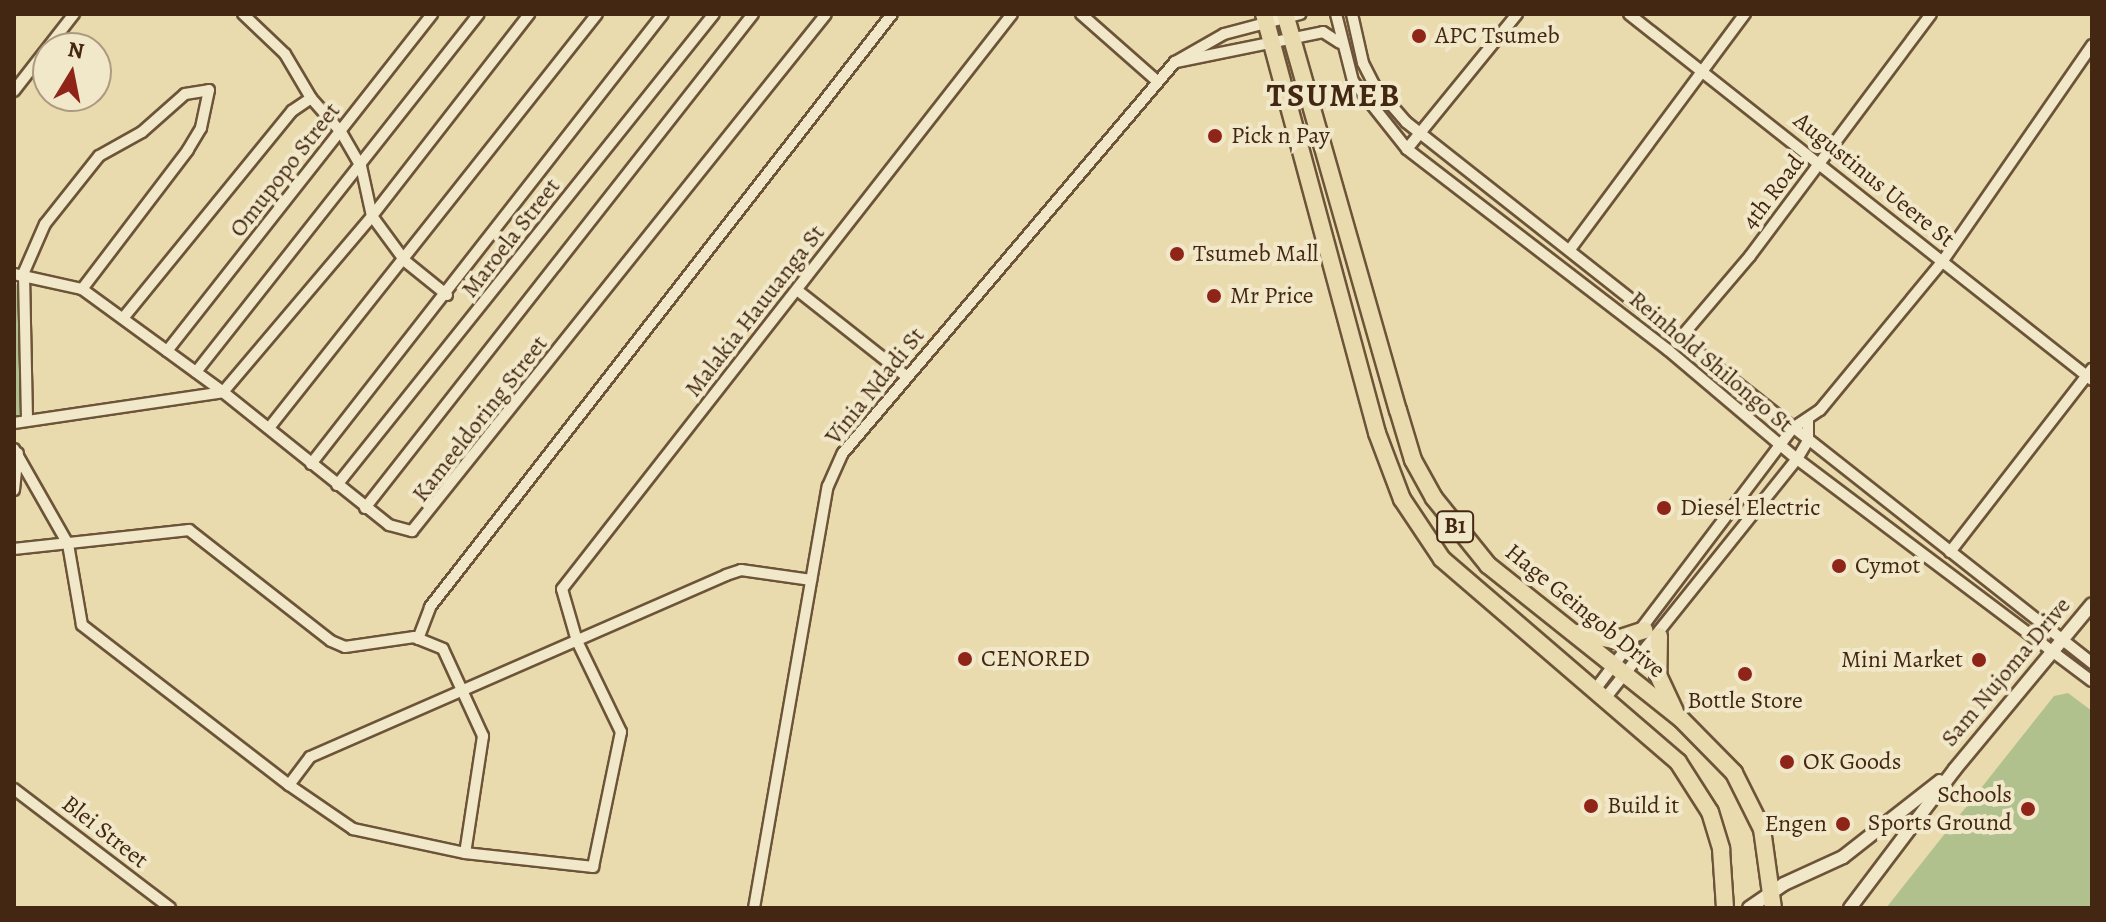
<!DOCTYPE html>
<style>
body{margin:0}
#map{position:relative;width:2106px;height:922px;overflow:hidden;background:#e9dbad;font-family:Alegreya,serif}
div>[style]{position:absolute}
.green>*{inset:0;background:#b1c18e}
.roads{filter:drop-shadow(2px 0 #6d5439) drop-shadow(-2px 0 #6d5439) drop-shadow(0 2px #6d5439) drop-shadow(0 -2px #6d5439)}
.minor>*{height:10px;margin:-5px;padding:0 5px;transform-origin:5px;border-radius:5px;background:#f1e8ca}
.tertiary>*{height:12px;margin:-6px;padding:0 6px;transform-origin:6px;border-radius:6px;background:#f1e8ca}
.trunk>*{height:16px;margin:-8px;padding:0 8px;transform-origin:8px;border-radius:8px;background:#e9dbad}
.dots>*{width:22px;height:22px;translate:-50% -50%;box-sizing:border-box;border:4px solid #f1e8ca;border-radius:50%}
span{translate:-50% -50%;white-space:nowrap;text-align:center;line-height:1.15;-webkit-text-stroke:8px #f1e8ca;paint-order:stroke}
.shield-label span{padding:2px 6px;background:#f1e8ca;border:2px solid;border-radius:6px;-webkit-text-stroke-width:0}
.shield-label{font-size:22px;color:#442712;font-weight:700}
.poi-label{font-size:24px;color:#442712}
.left{translate:0 -50%;text-align:left}
.right{translate:-100% -50%;text-align:right}
.street-label{font-size:24px;color:#442712}
.district-label{font-size:32px;color:#442712;font-weight:700;letter-spacing:2px}
.frame{position:absolute;inset:0;border:16px solid #442712;pointer-events:none}
.north{position:absolute;left:32px;top:32px;width:80px;height:80px;box-sizing:border-box;background:#f1e8ca;border:2px solid #ac9b80;border-radius:50%;rotate:10deg;font-size:22px;font-weight:700;line-height:32px;text-align:center;color:#442712}
.north::after{content:'';display:block;margin:auto;width:28px;height:36px;background:#8f2418;clip-path:polygon(50% 0,100% 100%,50% 72%,0 100%)}
</style>
<div id="map">
<div class="green">
<i style="clip-path:polygon(24px 283px,26px 411px,14px 417px,14px 285px)"></i>
<i style="clip-path:polygon(2068px 693px,2092px 711px,2092px 908px,1886px 908px,2054px 696px)"></i>
</div>
<div class="roads">
<div class="minor">
<i style="left:243px;top:14px;width:58px;rotate:43.6deg"></i>
<i style="left:285px;top:54px;width:51px;rotate:59.4deg"></i>
<i style="left:311px;top:98px;width:45px;rotate:48.6deg"></i>
<i style="left:341px;top:132px;width:39px;rotate:60deg"></i>
<i style="left:361px;top:166px;width:51px;rotate:77.6deg"></i>
<i style="left:372px;top:216px;width:56px;rotate:53.7deg"></i>
<i style="left:405px;top:261px;width:54px;rotate:39deg"></i>
<i style="left:1081px;top:14px;width:101px;rotate:41.4deg"></i>
<i style="left:1336px;top:14px;width:69px;rotate:75.8deg"></i>
<i style="left:1353px;top:81px;width:87px;rotate:51.5deg"></i>
<i style="left:1407px;top:149px;width:329px;rotate:37.6deg"></i>
<i style="left:1668px;top:350px;width:169px;rotate:40.2deg"></i>
<i style="left:1797px;top:459px;width:369px;rotate:37deg"></i>
<i style="left:1352px;top:14px;width:50px;rotate:77.3deg"></i>
<i style="left:1363px;top:63px;width:25px;rotate:63deg"></i>
<i style="left:1374px;top:85px;width:49px;rotate:49.1deg"></i>
<i style="left:1406px;top:122px;width:874px;rotate:38.26deg"></i>
<i style="left:1629px;top:14px;width:590px;rotate:38.33deg"></i>
<i style="left:1176px;top:62px;width:150px;rotate:-11.5deg"></i>
<i style="left:1323px;top:32px;width:20px;rotate:33deg"></i>
<i style="left:14px;top:91px;width:98px;rotate:-52.1deg"></i>
<i style="left:1407px;top:149px;width:174px;rotate:-50.8deg"></i>
<i style="left:1571px;top:248px;width:292px;rotate:-53.4deg"></i>
<i style="left:14px;top:274px;width:70px;rotate:12.4deg"></i>
<i style="left:82px;top:289px;width:175px;rotate:36.1deg"></i>
<i style="left:223px;top:392px;width:231px;rotate:-49.7deg"></i>
<i style="left:372px;top:216px;width:256px;rotate:-52.1deg"></i>
<i style="left:797px;top:290px;width:139px;rotate:38.3deg"></i>
<i style="left:124px;top:317px;width:266px;rotate:-50.8deg"></i>
<i style="left:292px;top:111px;width:23px;rotate:-34deg"></i>
<i style="left:1676px;top:343px;width:114px;rotate:-49.6deg"></i>
<i style="left:1750px;top:256px;width:302px;rotate:-53.2deg"></i>
<i style="left:167px;top:351px;width:429px;rotate:-51.8deg"></i>
<i style="left:196px;top:372px;width:456px;rotate:-51.7deg"></i>
<i style="left:27px;top:418px;width:146px;rotate:-91.2deg"></i>
<i style="left:24px;top:272px;width:52px;rotate:-66.4deg"></i>
<i style="left:45px;top:224px;width:87px;rotate:-51.5deg"></i>
<i style="left:99px;top:156px;width:49px;rotate:-29.2deg"></i>
<i style="left:142px;top:132px;width:57px;rotate:-41.5deg"></i>
<i style="left:185px;top:94px;width:24px;rotate:-9deg"></i>
<i style="left:209px;top:90px;width:39px;rotate:102deg"></i>
<i style="left:201px;top:128px;width:26px;rotate:121deg"></i>
<i style="left:188px;top:150px;width:175px;rotate:127.3deg"></i>
<i style="left:14px;top:423px;width:211px;rotate:-8.4deg"></i>
<i style="left:223px;top:392px;width:213px;rotate:38.7deg"></i>
<i style="left:389px;top:525px;width:24px;rotate:15deg"></i>
<i style="left:412px;top:531px;width:662px;rotate:-51.31deg"></i>
<i style="left:269px;top:428px;width:528px;rotate:-51.61deg"></i>
<i style="left:14px;top:449px;width:109px;rotate:60.4deg"></i>
<i style="left:68px;top:544px;width:82px;rotate:80.2deg"></i>
<i style="left:82px;top:625px;width:262px;rotate:37.7deg"></i>
<i style="left:289px;top:785px;width:78px;rotate:34.5deg"></i>
<i style="left:353px;top:829px;width:115px;rotate:12.1deg"></i>
<i style="left:465px;top:853px;width:129px;rotate:6.2deg"></i>
<i style="left:593px;top:867px;width:138px;rotate:-78.3deg"></i>
<i style="left:621px;top:732px;width:101px;rotate:-115.8deg"></i>
<i style="left:577px;top:641px;width:54px;rotate:-106.1deg"></i>
<i style="left:562px;top:589px;width:730px;rotate:-51.95deg"></i>
<i style="left:311px;top:464px;width:571px;rotate:-51.97deg"></i>
<i style="left:337px;top:485px;width:603px;rotate:-51.33deg"></i>
<i style="left:14px;top:490px;width:37px;rotate:-84deg"></i>
<i style="left:365px;top:508px;width:628px;rotate:-51.85deg"></i>
<i style="left:14px;top:549px;width:176px;rotate:-6.2deg"></i>
<i style="left:189px;top:530px;width:180px;rotate:38deg"></i>
<i style="left:331px;top:641px;width:15px;rotate:23deg"></i>
<i style="left:345px;top:647px;width:70px;rotate:-8.2deg"></i>
<i style="left:414px;top:637px;width:31px;rotate:22deg"></i>
<i style="left:443px;top:649px;width:96px;rotate:65.3deg"></i>
<i style="left:483px;top:736px;width:118px;rotate:98.7deg"></i>
<i style="left:1950px;top:552px;width:232px;rotate:-52.2deg"></i>
<i style="left:418px;top:639px;width:34px;rotate:-69deg"></i>
<i style="left:430px;top:607px;width:752px;rotate:-52.08deg"></i>
<i style="left:1597px;top:687px;width:325px;rotate:-52.9deg"></i>
<i style="left:1793px;top:428px;width:32px;rotate:-34deg"></i>
<i style="left:1820px;top:410px;width:192px;rotate:-50.5deg"></i>
<i style="left:1942px;top:262px;width:264px;rotate:-55.3deg"></i>
<i style="left:1607px;top:696px;width:304px;rotate:-51.3deg"></i>
<i style="left:1797px;top:459px;width:21px;rotate:-59deg"></i>
<i style="left:1808px;top:441px;width:21px;rotate:-90deg"></i>
<i style="left:289px;top:785px;width:35px;rotate:-53deg"></i>
<i style="left:310px;top:757px;width:454px;rotate:-23.6deg"></i>
<i style="left:726px;top:575px;width:16px;rotate:-18deg"></i>
<i style="left:741px;top:570px;width:71px;rotate:8.1deg"></i>
<i style="left:14px;top:789px;width:196px;rotate:37.3deg"></i>
<i style="left:754px;top:908px;width:428px;rotate:-80.1deg"></i>
<i style="left:828px;top:486px;width:36px;rotate:-66deg"></i>
<i style="left:843px;top:453px;width:513px;rotate:-49.67deg"></i>
<i style="left:1175px;top:62px;width:56px;rotate:-29.7deg"></i>
<i style="left:1224px;top:34px;width:79px;rotate:-14.7deg"></i>
</div>
<div class="tertiary">
<i style="left:1749px;top:908px;width:42px;rotate:-34.4deg"></i>
<i style="left:1784px;top:884px;width:65px;rotate:-24.6deg"></i>
<i style="left:1843px;top:857px;width:123px;rotate:-38.1deg"></i>
<i style="left:1850px;top:908px;width:174px;rotate:-52.9deg"></i>
<i style="left:1955px;top:769px;width:214px;rotate:-50.3deg"></i>
</div>
<div class="trunk">
<i style="left:1264px;top:14px;width:434px;rotate:74.9deg"></i>
<i style="left:1377px;top:433px;width:71px;rotate:69.3deg"></i>
<i style="left:1402px;top:499px;width:72px;rotate:56.3deg"></i>
<i style="left:1442px;top:559px;width:311px;rotate:40.7deg"></i>
<i style="left:1678px;top:762px;width:59px;rotate:57.4deg"></i>
<i style="left:1710px;top:812px;width:39px;rotate:73deg"></i>
<i style="left:1721px;top:849px;width:59px;rotate:86.1deg"></i>
<i style="left:1285px;top:14px;width:412px;rotate:74.1deg"></i>
<i style="left:1398px;top:410px;width:52px;rotate:73.3deg"></i>
<i style="left:1413px;top:460px;width:43px;rotate:61.1deg"></i>
<i style="left:1434px;top:498px;width:86px;rotate:51.1deg"></i>
<i style="left:1488px;top:565px;width:247px;rotate:38.6deg"></i>
<i style="left:1681px;top:719px;width:76px;rotate:45.5deg"></i>
<i style="left:1734px;top:773px;width:63px;rotate:63.4deg"></i>
<i style="left:1762px;top:829px;width:80px;rotate:82.1deg"></i>
<i style="left:1577px;top:633px;width:38px;rotate:11deg"></i>
<i style="left:1614px;top:640px;width:32px;rotate:-18deg"></i>
<i style="left:1659px;top:636px;width:39px;rotate:91deg"></i>
<i style="left:1658px;top:675px;width:40px;rotate:65deg"></i>
</div>
</div>
<div class="dots">
<i style="left:1419px;top:36px;background:#8f2418"></i>
<i style="left:1215px;top:136px;background:#8f2418"></i>
<i style="left:1177px;top:254px;background:#8f2418"></i>
<i style="left:1214px;top:296px;background:#8f2418"></i>
<i style="left:1664px;top:508px;background:#8f2418"></i>
<i style="left:1839px;top:566px;background:#8f2418"></i>
<i style="left:965px;top:659px;background:#8f2418"></i>
<i style="left:1979px;top:660px;background:#8f2418"></i>
<i style="left:1745px;top:674px;background:#8f2418"></i>
<i style="left:1787px;top:762px;background:#8f2418"></i>
<i style="left:1591px;top:806px;background:#8f2418"></i>
<i style="left:2028px;top:809px;background:#8f2418"></i>
<i style="left:1843px;top:824px;background:#8f2418"></i>
</div>
<div class="shield-label">
<span style="left:1455px;top:527px">B1</span>
</div>
<div class="poi-label">
<span class="left" style="left:1435px;top:36px">APC Tsumeb</span>
<span class="left" style="left:1231px;top:136px">Pick n Pay</span>
<span class="left" style="left:1193px;top:254px">Tsumeb Mall</span>
<span class="left" style="left:1230px;top:296px">Mr Price</span>
<span class="left" style="left:1680px;top:508px">Diesel Electric</span>
<span class="left" style="left:1855px;top:566px">Cymot</span>
<span class="left" style="left:981px;top:659px">CENORED</span>
<span class="right" style="left:1963px;top:660px">Mini Market</span>
<span style="left:1745px;top:701px">Bottle Store</span>
<span class="left" style="left:1803px;top:762px">OK Goods</span>
<span class="right" style="left:2012px;top:809px">Schools<br>Sports Ground</span>
<span class="left" style="left:1607px;top:806px">Build it</span>
<span class="right" style="left:1827px;top:824px">Engen</span>
</div>
<div class="street-label">
<span style="left:285px;top:170px;rotate:-52deg">Omupopo Street</span>
<span style="left:1874px;top:180px;rotate:39deg">Augustinus Ueere St</span>
<span style="left:1773px;top:192px;rotate:-53deg">4th Road</span>
<span style="left:511px;top:238px;rotate:-52deg">Maroela Street</span>
<span style="left:755px;top:311px;rotate:-52deg">Malakia Hauuanga St</span>
<span style="left:1711px;top:362px;rotate:40deg">Reinhold Shilongo St</span>
<span style="left:875px;top:386px;rotate:-51deg">Vinia Ndadi St</span>
<span style="left:480px;top:419px;rotate:-52deg">Kameeldoring Street</span>
<span style="left:1585px;top:611px;rotate:39deg">Hage Geingob Drive</span>
<span style="left:2006px;top:672px;rotate:-50deg">Sam Nujoma Drive</span>
<span style="left:105px;top:832px;rotate:38deg">Blei Street</span>
</div>
<div class="district-label">
<span style="left:1334px;top:95px">TSUMEB</span>
</div>
<div class="frame"></div>
<div class="north">N</div>
</div>
